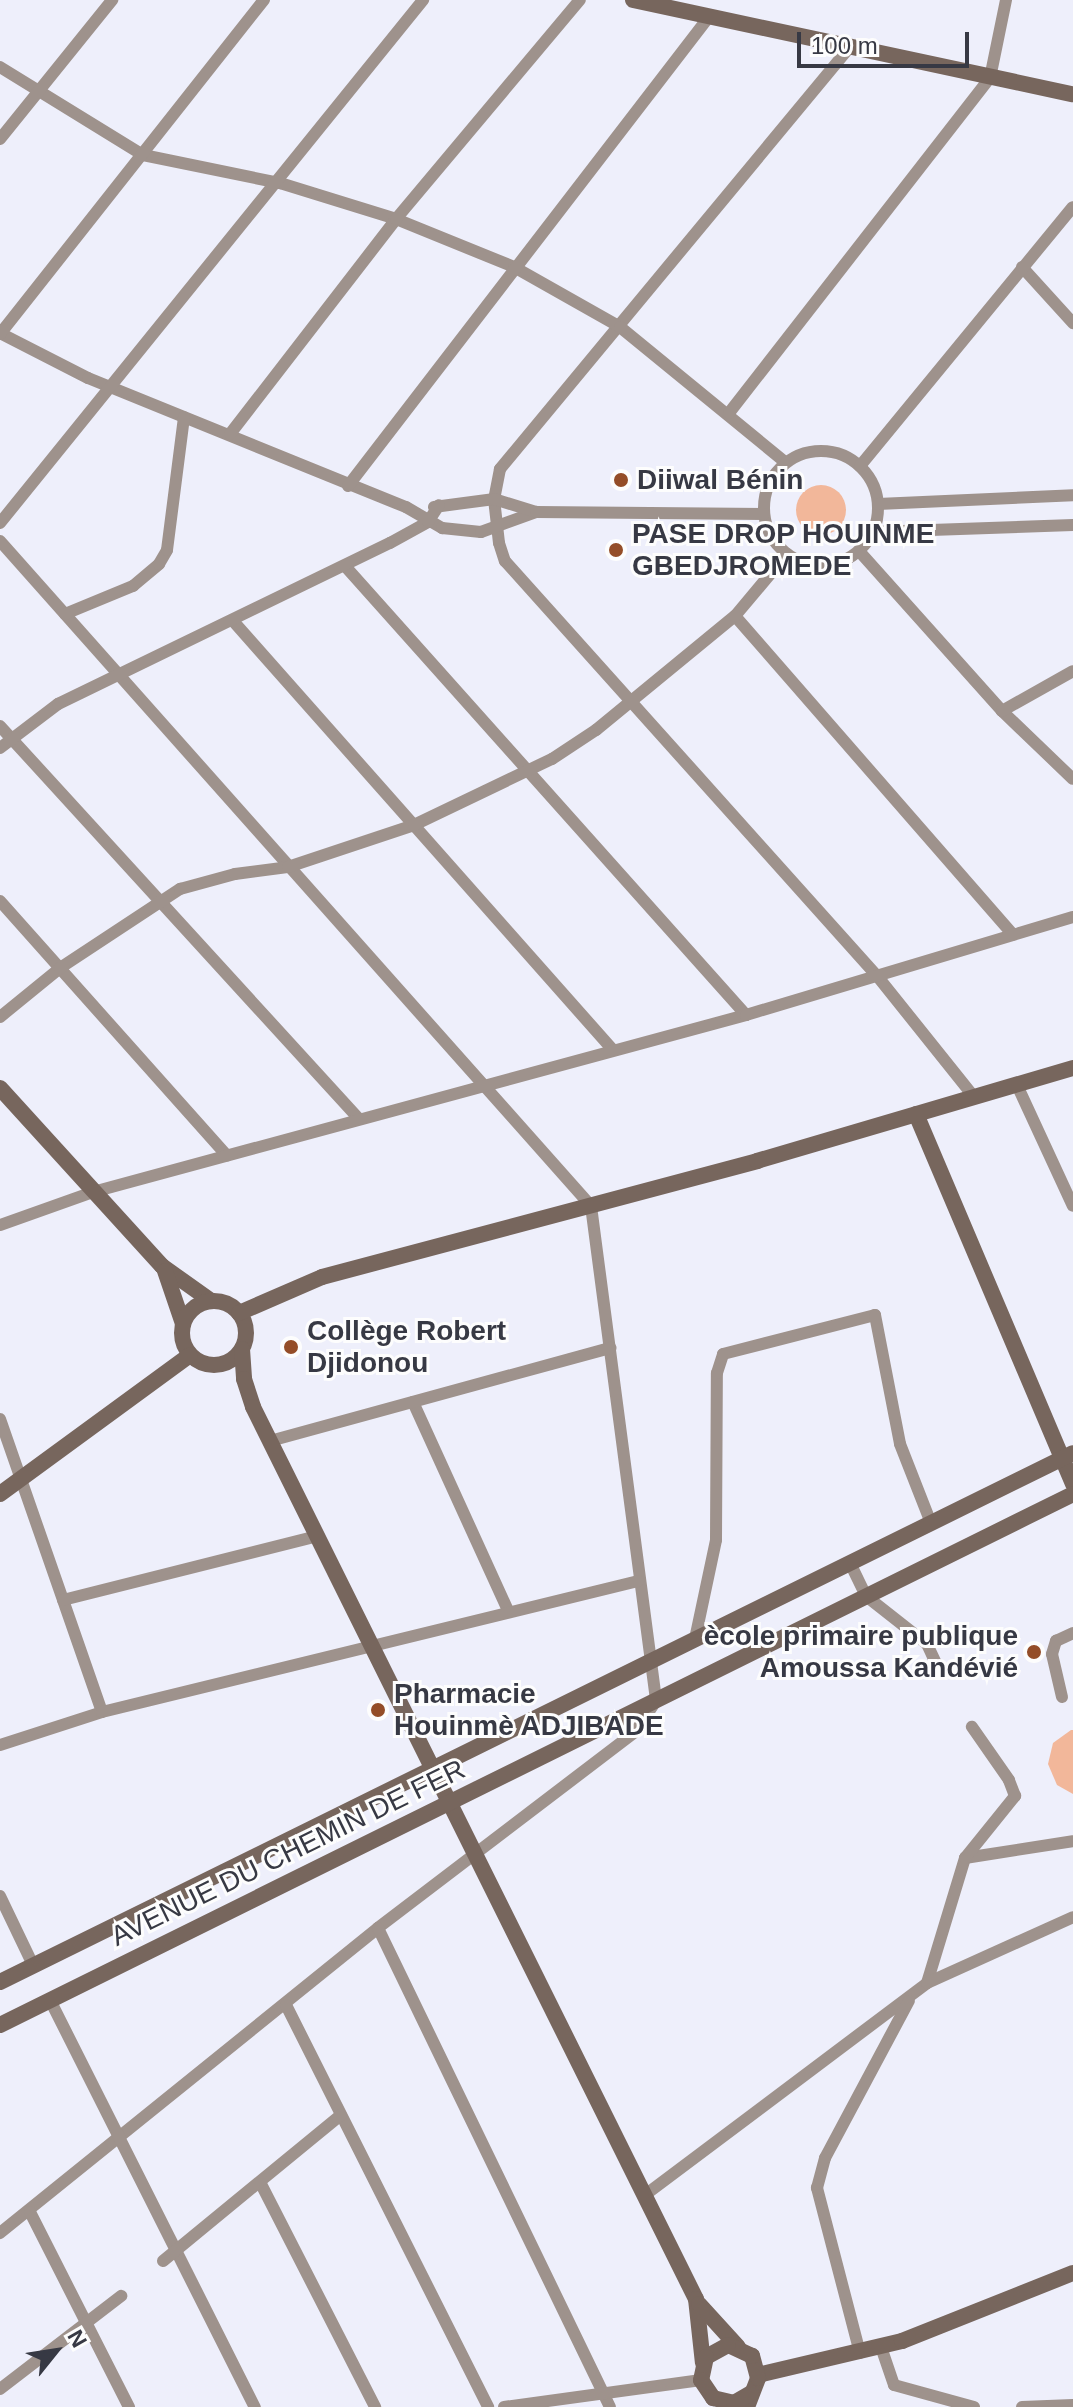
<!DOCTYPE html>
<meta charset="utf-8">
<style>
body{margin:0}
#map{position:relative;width:1073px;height:2407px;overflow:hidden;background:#eeeffb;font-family:Arial,sans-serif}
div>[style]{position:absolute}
.green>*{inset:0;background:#f2b79a}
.round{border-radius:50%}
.street>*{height:12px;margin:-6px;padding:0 6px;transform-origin:6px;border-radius:6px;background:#9e928c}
.street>.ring{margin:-6px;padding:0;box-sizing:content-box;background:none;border:12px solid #9e928c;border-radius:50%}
.secondary>*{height:16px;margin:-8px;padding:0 8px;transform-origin:8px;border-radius:8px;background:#77665d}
.secondary>.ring{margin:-8px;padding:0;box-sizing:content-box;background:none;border:16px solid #77665d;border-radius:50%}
.dots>*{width:22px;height:22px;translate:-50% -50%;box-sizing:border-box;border:4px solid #fdfdfd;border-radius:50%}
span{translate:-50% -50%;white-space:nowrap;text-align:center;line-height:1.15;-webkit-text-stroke:6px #fdfdfd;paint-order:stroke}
.poi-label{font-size:28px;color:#373944;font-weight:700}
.left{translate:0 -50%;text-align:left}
.right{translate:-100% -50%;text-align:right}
.street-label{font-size:28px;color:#373944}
.north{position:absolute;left:16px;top:2311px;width:80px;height:80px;-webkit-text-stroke:6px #fdfdfd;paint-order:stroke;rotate:60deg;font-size:22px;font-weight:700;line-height:32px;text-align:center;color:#373944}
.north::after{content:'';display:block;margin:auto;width:28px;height:36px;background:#373944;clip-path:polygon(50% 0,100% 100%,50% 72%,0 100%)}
.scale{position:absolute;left:797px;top:32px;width:172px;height:36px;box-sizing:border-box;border:4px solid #373944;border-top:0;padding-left:10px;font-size:24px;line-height:28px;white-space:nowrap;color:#373944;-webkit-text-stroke:6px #fdfdfd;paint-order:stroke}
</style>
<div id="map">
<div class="green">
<i class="round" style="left:796px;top:485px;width:50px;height:50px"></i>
<i style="clip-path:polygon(1071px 1730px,1073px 1730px,1073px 1794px,1057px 1785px,1048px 1764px,1053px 1743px)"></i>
</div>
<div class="street">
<i style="left:849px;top:48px;width:547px;rotate:129.66deg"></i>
<i style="left:500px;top:469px;width:31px;rotate:101deg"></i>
<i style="left:494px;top:499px;width:44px;rotate:83.5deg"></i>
<i style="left:499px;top:543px;width:19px;rotate:72deg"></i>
<i style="left:505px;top:561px;width:559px;rotate:48.12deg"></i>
<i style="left:878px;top:977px;width:154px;rotate:51.3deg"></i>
<i style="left:0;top:67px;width:168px;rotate:31.6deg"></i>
<i style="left:143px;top:155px;width:140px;rotate:11.6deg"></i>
<i style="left:280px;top:183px;width:121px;rotate:17.2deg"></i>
<i style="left:396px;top:219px;width:127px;rotate:22.1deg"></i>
<i style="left:514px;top:267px;width:122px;rotate:29.5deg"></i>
<i style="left:620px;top:327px;width:213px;rotate:39.3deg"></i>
<i style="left:0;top:139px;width:179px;rotate:-51.1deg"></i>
<i style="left:1022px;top:267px;width:76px;rotate:47.7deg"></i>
<i style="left:0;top:333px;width:99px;rotate:27.1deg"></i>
<i style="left:88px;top:378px;width:343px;rotate:22.1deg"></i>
<i style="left:406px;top:507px;width:42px;rotate:30.3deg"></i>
<i style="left:442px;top:528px;width:39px;rotate:6deg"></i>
<i style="left:481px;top:532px;width:59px;rotate:-20deg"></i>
<i style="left:0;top:334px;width:426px;rotate:-51.7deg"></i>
<i style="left:729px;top:413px;width:425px;rotate:-52.1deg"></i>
<i style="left:990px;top:78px;width:80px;rotate:-78.4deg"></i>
<i style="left:230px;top:434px;width:272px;rotate:-52.3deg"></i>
<i style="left:396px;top:219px;width:286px;rotate:-50deg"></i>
<i class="ring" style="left:764px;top:451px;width:102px;height:102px"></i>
<i style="left:860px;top:466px;width:335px;rotate:-50.6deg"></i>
<i style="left:348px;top:486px;width:590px;rotate:-52.43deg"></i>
<i style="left:878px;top:504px;width:195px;rotate:-2.6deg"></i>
<i style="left:434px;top:507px;width:61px;rotate:-7.6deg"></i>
<i style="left:494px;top:499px;width:44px;rotate:17.2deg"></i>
<i style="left:536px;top:512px;width:228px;rotate:0.5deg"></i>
<i style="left:0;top:523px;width:673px;rotate:-51.03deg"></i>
<i style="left:873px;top:532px;width:200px;rotate:-2deg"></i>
<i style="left:0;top:541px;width:890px;rotate:48.37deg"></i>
<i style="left:591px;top:1206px;width:499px;rotate:82.5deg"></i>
<i style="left:656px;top:1701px;width:37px;rotate:124deg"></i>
<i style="left:635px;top:1732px;width:323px;rotate:142.7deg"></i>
<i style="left:378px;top:1928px;width:486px;rotate:141.1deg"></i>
<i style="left:859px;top:551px;width:215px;rotate:48.2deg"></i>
<i style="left:1002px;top:711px;width:98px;rotate:43.8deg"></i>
<i style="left:345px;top:566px;width:602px;rotate:48.23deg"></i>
<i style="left:65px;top:614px;width:74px;rotate:-22.4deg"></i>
<i style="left:133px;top:586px;width:34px;rotate:-40deg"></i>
<i style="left:159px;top:564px;width:16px;rotate:-60deg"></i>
<i style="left:167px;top:550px;width:134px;rotate:-82.7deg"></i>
<i style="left:735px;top:616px;width:423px;rotate:48.9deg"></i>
<i style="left:234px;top:622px;width:570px;rotate:48.48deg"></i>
<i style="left:1002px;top:711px;width:81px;rotate:-29.4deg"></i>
<i style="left:0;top:726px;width:532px;rotate:47.59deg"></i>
<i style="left:0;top:748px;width:73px;rotate:-37.2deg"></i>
<i style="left:58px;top:704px;width:369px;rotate:-25.9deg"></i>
<i style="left:390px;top:543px;width:43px;rotate:-28.9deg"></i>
<i style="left:428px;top:522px;width:20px;rotate:-57deg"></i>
<i style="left:0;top:901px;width:341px;rotate:48.3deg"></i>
<i style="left:0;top:1017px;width:77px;rotate:-39.2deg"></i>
<i style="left:60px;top:968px;width:144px;rotate:-33.4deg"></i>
<i style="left:180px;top:889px;width:57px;rotate:-15.3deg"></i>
<i style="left:235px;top:874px;width:53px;rotate:-7.5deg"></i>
<i style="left:288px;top:867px;width:133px;rotate:-18.4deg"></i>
<i style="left:414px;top:825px;width:153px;rotate:-25.6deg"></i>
<i style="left:552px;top:759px;width:53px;rotate:-33.4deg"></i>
<i style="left:596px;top:730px;width:180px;rotate:-39.4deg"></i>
<i style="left:735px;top:616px;width:81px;rotate:-50deg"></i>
<i style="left:1017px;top:1085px;width:133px;rotate:65.2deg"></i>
<i style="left:0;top:1225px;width:99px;rotate:-19.5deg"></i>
<i style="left:93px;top:1192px;width:677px;rotate:-15.17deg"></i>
<i style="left:746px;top:1015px;width:341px;rotate:-16.7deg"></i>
<i style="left:413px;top:1402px;width:229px;rotate:65.5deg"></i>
<i style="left:0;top:1419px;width:310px;rotate:70.8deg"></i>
<i style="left:270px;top:1441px;width:353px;rotate:-15.3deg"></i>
<i style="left:850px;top:1563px;width:37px;rotate:64deg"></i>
<i style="left:866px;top:1596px;width:78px;rotate:38.2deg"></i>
<i style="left:927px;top:1644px;width:33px;rotate:65deg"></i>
<i style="left:63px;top:1600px;width:262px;rotate:-14.1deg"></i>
<i style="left:695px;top:1639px;width:101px;rotate:-78deg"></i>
<i style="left:716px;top:1540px;width:167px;rotate:-89.7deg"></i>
<i style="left:717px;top:1373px;width:20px;rotate:-72deg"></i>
<i style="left:723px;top:1354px;width:157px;rotate:-14.4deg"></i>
<i style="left:875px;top:1315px;width:131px;rotate:79deg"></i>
<i style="left:900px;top:1444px;width:85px;rotate:68.6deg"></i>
<i style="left:1062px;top:1697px;width:44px;rotate:-103.1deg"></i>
<i style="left:1052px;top:1654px;width:14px;rotate:-73deg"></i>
<i style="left:1056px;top:1641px;width:19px;rotate:-25deg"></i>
<i style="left:0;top:1745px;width:107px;rotate:-17.9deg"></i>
<i style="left:102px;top:1712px;width:552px;rotate:-13.73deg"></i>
<i style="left:965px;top:1858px;width:109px;rotate:-8.9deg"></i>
<i style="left:0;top:1896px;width:76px;rotate:64.4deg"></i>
<i style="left:378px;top:1928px;width:532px;rotate:64.16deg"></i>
<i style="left:927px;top:1983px;width:131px;rotate:-73.1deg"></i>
<i style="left:965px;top:1858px;width:80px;rotate:-51.1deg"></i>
<i style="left:1015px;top:1796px;width:17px;rotate:-111deg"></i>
<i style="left:1009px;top:1780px;width:65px;rotate:-124.9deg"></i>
<i style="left:50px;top:2000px;width:456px;rotate:63.3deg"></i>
<i style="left:286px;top:2005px;width:450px;rotate:63.3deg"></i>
<i style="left:260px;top:2182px;width:253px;rotate:62.9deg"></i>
<i style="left:645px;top:2195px;width:353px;rotate:-36.9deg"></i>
<i style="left:927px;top:1983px;width:160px;rotate:-24.3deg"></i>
<i style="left:30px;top:2212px;width:219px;rotate:63.1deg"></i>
<i style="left:163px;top:2261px;width:230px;rotate:-39.4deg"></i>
<i style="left:881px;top:2347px;width:40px;rotate:71.1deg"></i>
<i style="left:894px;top:2385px;width:83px;rotate:15.4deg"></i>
<i style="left:860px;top:2353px;width:171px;rotate:-104.6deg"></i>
<i style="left:817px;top:2188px;width:31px;rotate:-75deg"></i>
<i style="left:825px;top:2158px;width:178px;rotate:-61.9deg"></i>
<i style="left:0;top:2389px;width:153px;rotate:-37.5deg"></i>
<i style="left:504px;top:2407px;width:199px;rotate:-7.8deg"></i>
<i style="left:1022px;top:2407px;width:51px;rotate:-2.2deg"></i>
</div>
<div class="secondary">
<i style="left:633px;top:0;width:450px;rotate:12.1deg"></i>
<i style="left:0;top:1088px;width:241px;rotate:47.7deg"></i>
<i style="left:162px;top:1266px;width:60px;rotate:35.5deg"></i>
<i style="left:916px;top:1114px;width:402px;rotate:67deg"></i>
<i style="left:165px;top:1271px;width:56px;rotate:71.2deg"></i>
<i class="ring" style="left:182px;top:1301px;width:48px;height:48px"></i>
<i style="left:239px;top:1313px;width:90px;rotate:-23.4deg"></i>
<i style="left:322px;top:1277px;width:450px;rotate:-14.9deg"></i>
<i style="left:757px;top:1161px;width:329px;rotate:-16.4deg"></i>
<i style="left:242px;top:1349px;width:30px;rotate:86deg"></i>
<i style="left:244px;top:1379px;width:29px;rotate:72deg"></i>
<i style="left:253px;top:1407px;width:996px;rotate:63.59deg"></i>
<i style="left:696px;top:2299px;width:64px;rotate:83.8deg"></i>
<i style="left:0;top:1494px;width:235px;rotate:-36.2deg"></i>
<i style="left:0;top:1982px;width:1196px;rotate:-26.24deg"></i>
<i style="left:0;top:2025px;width:1197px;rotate:-26.33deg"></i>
<i style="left:699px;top:2304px;width:58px;rotate:47.8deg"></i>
<i style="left:758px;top:2375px;width:148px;rotate:-13.3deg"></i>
<i style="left:902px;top:2341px;width:184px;rotate:-21.7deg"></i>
<i style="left:747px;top:2407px;width:31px;rotate:-69deg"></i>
<i style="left:758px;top:2378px;width:23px;rotate:-105deg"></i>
<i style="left:752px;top:2356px;width:26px;rotate:-155deg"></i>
<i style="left:728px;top:2345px;width:25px;rotate:151deg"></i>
<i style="left:706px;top:2357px;width:24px;rotate:102deg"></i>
<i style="left:701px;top:2380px;width:22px;rotate:56deg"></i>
<i style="left:713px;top:2398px;width:22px;rotate:13deg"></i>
<i style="left:734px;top:2403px;width:20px;rotate:-30deg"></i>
</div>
<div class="dots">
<i style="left:621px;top:480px;background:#944d28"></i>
<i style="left:616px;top:550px;background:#944d28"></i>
<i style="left:291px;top:1347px;background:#944d28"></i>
<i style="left:1034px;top:1652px;background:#944d28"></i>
<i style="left:378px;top:1710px;background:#944d28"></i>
</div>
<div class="poi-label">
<span class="left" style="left:637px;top:480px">Diiwal Bénin</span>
<span class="left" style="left:632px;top:550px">PASE DROP HOUINME<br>GBEDJROMEDE</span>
<span class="left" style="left:307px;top:1347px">Collège Robert<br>Djidonou</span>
<span class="right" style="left:1018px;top:1652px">ècole primaire publique<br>Amoussa Kandévié</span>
<span class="left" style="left:394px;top:1710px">Pharmacie<br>Houinmè ADJIBADE</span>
</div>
<div class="street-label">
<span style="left:288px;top:1853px;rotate:-26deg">AVENUE DU CHEMIN DE FER</span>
</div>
<div class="north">N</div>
<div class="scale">100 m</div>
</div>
